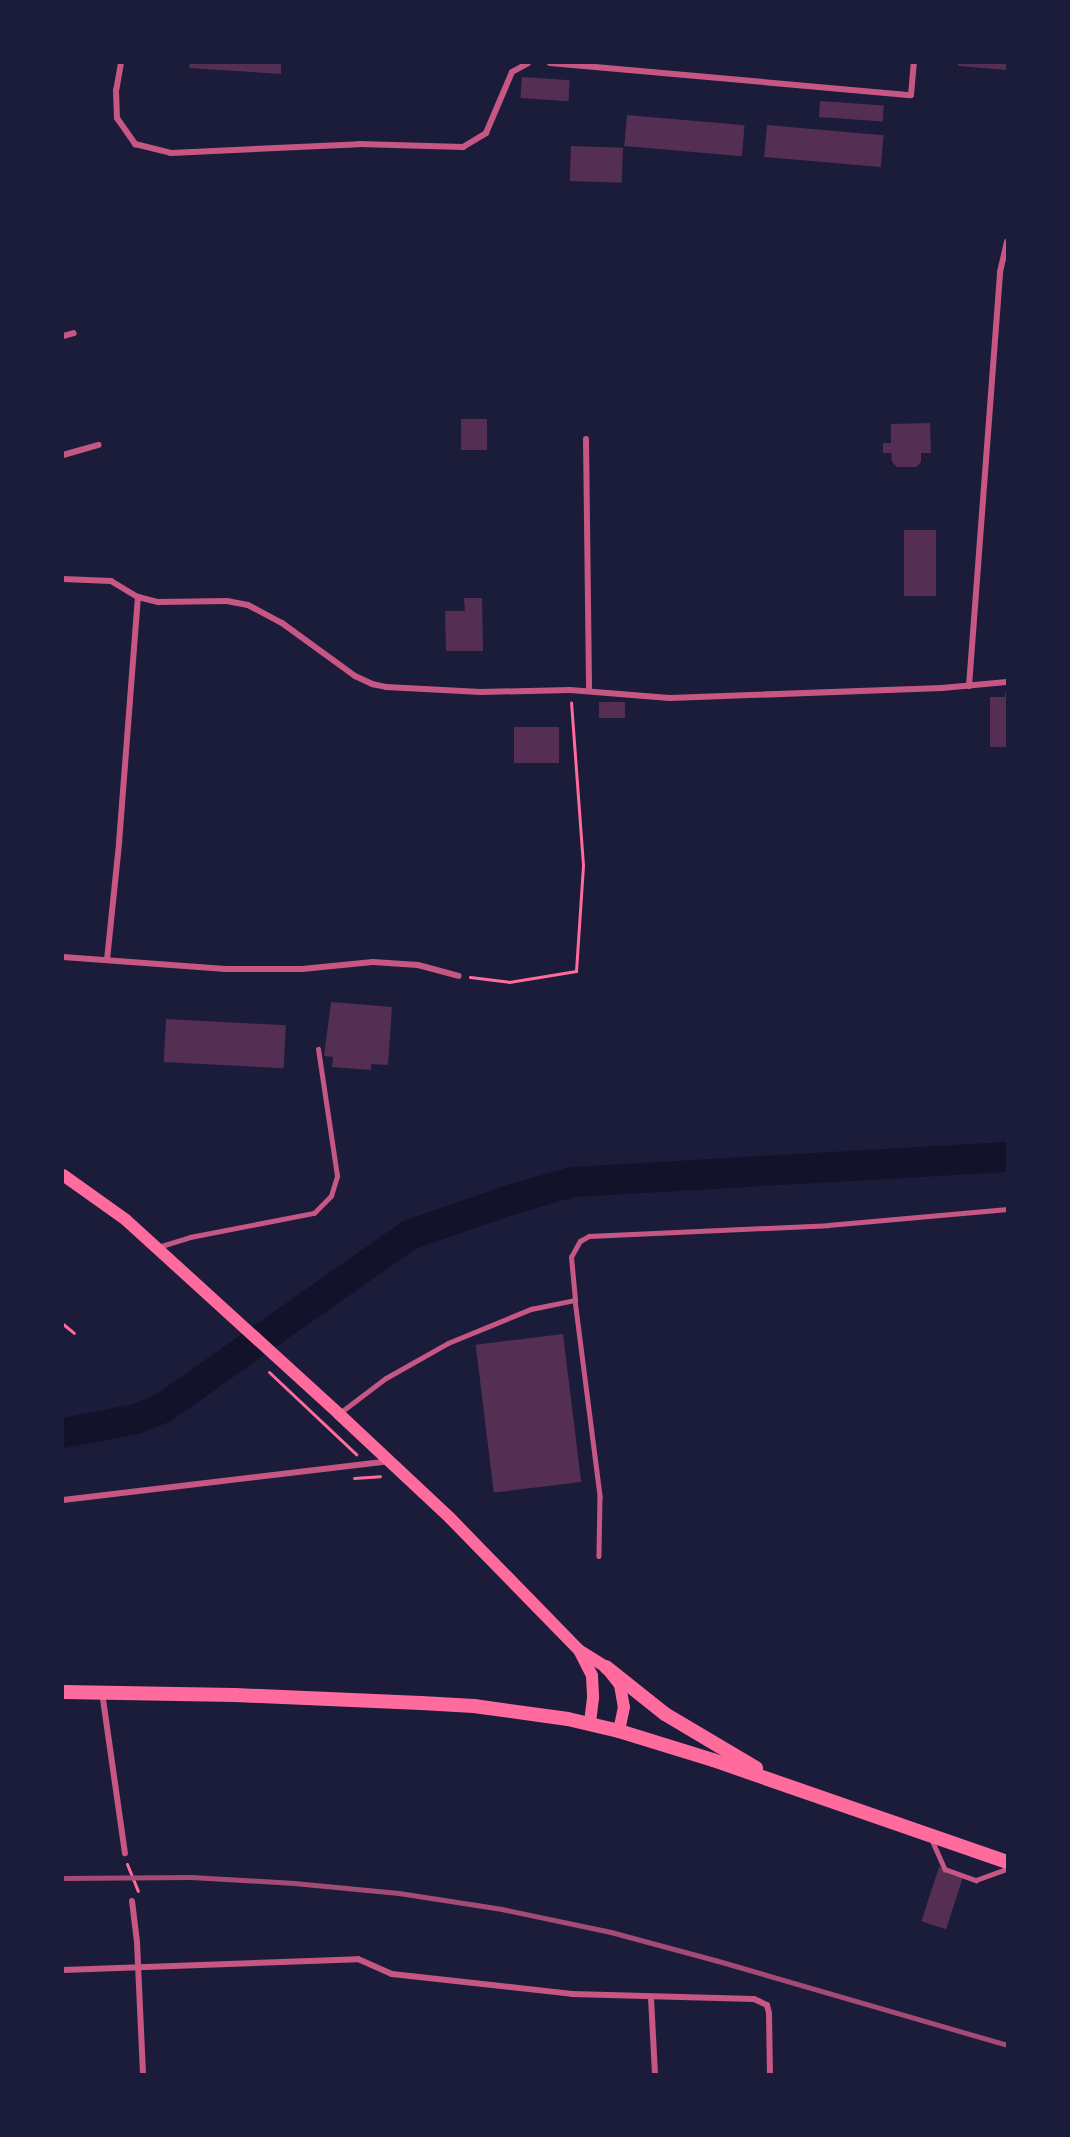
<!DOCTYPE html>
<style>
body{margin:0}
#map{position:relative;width:1070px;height:2137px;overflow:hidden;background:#1b1b3a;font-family:"Crimson Pro",serif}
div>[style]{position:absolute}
.river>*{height:30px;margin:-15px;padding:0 15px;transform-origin:15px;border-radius:15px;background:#12122b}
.building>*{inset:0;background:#542f53;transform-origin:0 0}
.path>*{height:3px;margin:-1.5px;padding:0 1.5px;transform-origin:1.5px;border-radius:1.5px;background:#ff6b9d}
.service>*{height:4.5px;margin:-2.25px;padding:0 2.25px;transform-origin:2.25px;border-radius:2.25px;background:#c65784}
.minor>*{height:6px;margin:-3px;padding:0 3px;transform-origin:3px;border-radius:3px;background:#c65784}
.secondary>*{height:12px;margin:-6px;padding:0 6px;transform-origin:6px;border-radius:6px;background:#ff6b9d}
.primary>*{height:14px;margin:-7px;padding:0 7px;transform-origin:7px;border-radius:7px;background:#ff6b9d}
.rail>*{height:4.5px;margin:-2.25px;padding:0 2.25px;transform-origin:2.25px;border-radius:2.25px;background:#a44b75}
span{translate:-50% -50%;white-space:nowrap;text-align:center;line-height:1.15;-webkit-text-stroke:4.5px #1b1b3a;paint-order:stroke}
.frame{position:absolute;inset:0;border:64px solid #1b1b3a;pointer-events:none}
</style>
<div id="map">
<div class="river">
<i style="left:63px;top:1433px;width:74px;rotate:-10.9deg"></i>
<i style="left:136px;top:1419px;width:29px;rotate:-22deg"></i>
<i style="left:163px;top:1408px;width:301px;rotate:-35.1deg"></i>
<i style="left:409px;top:1235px;width:110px;rotate:-19.1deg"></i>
<i style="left:513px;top:1199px;width:61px;rotate:-16.1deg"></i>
<i style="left:572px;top:1182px;width:436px;rotate:-3.3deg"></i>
</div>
<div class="building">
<i style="clip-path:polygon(190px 63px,281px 63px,281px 74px,189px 68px)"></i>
<i style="clip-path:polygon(958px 63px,1007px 63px,1007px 70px,958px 66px)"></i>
<i style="left:522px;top:77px;width:48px;height:21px;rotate:4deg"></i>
<i style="left:820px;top:101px;width:64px;height:16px;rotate:4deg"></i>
<i style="left:627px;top:115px;width:118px;height:31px;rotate:5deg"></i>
<i style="left:767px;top:125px;width:117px;height:32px;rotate:5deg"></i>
<i style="left:571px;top:146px;width:52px;height:35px;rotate:2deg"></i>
<i style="left:487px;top:419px;width:31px;height:26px;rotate:90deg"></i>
<i style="clip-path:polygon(930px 423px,931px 453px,921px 453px,921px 462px,916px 467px,897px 467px,892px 462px,891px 453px,883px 453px,883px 443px,891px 443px,891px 424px)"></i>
<i style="left:904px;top:530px;width:32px;height:66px"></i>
<i style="clip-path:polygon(464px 598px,482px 598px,483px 651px,446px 651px,445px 611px,465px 611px)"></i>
<i style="clip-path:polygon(1005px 693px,1007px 693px,1007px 747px,990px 747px,990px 697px,1005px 697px)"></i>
<i style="left:625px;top:702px;width:16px;height:26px;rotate:90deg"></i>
<i style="left:559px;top:727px;width:36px;height:45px;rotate:90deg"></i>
<i style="clip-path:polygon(331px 1002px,392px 1007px,388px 1065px,371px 1064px,371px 1070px,332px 1067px,333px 1057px,324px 1056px)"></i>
<i style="left:166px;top:1019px;width:120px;height:43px;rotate:3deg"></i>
<i style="left:563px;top:1334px;width:149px;height:88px;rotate:83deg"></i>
<i style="left:939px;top:1867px;width:26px;height:57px;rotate:18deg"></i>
</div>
<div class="path">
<i style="left:470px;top:977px;width:39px;rotate:7deg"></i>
<i style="left:509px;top:982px;width:68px;rotate:-9.3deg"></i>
<i style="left:576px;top:971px;width:106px;rotate:-86.2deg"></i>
<i style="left:583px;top:865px;width:163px;rotate:-94.2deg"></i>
<i style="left:63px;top:1324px;width:14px;rotate:39deg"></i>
<i style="left:269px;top:1372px;width:120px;rotate:43.3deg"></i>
<i style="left:354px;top:1478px;width:26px;rotate:-4deg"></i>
<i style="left:127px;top:1864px;width:29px;rotate:68deg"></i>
</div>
<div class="service">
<i style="left:158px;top:1247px;width:34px;rotate:-17deg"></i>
<i style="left:190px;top:1237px;width:126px;rotate:-11deg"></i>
<i style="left:314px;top:1213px;width:24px;rotate:-45deg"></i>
<i style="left:331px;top:1196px;width:21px;rotate:-73deg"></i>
<i style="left:337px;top:1176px;width:128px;rotate:-98.5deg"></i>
<i style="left:575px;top:1300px;width:198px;rotate:82.7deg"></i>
<i style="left:600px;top:1496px;width:60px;rotate:91deg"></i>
<i style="left:341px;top:1412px;width:56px;rotate:-37.1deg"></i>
<i style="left:386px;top:1378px;width:71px;rotate:-29.4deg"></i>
<i style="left:448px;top:1343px;width:90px;rotate:-22.3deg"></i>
<i style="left:531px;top:1309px;width:45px;rotate:-11.6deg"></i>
<i style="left:575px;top:1300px;width:43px;rotate:-95.3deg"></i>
<i style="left:571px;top:1257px;width:18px;rotate:-61deg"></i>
<i style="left:580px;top:1241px;width:10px;rotate:-29deg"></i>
<i style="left:589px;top:1236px;width:239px;rotate:-2.6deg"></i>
<i style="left:828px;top:1225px;width:180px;rotate:-5.1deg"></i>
<i style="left:932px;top:1840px;width:32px;rotate:66deg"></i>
<i style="left:945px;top:1869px;width:33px;rotate:20deg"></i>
<i style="left:976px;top:1880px;width:33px;rotate:-20deg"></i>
</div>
<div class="minor">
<i style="left:121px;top:63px;width:27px;rotate:100deg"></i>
<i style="left:116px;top:90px;width:28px;rotate:88deg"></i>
<i style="left:117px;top:118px;width:32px;rotate:55deg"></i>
<i style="left:135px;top:144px;width:37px;rotate:14deg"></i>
<i style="left:171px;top:153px;width:188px;rotate:-2.7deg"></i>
<i style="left:359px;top:144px;width:104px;rotate:1.7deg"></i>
<i style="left:463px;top:147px;width:27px;rotate:-31deg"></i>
<i style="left:486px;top:133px;width:66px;rotate:-66.9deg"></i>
<i style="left:512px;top:72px;width:18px;rotate:-29deg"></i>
<i style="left:550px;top:63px;width:362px;rotate:5.1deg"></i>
<i style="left:911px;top:95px;width:32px;rotate:-85deg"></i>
<i style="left:63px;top:336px;width:11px;rotate:-15deg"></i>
<i style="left:586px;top:439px;width:252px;rotate:89.3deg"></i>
<i style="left:63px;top:455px;width:37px;rotate:-16deg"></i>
<i style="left:63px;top:579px;width:48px;rotate:2.4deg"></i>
<i style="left:111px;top:581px;width:31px;rotate:31deg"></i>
<i style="left:138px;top:597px;width:21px;rotate:14deg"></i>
<i style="left:158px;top:602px;width:69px;rotate:-0.8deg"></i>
<i style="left:227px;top:601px;width:21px;rotate:11deg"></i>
<i style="left:248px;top:605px;width:38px;rotate:28deg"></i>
<i style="left:282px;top:623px;width:90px;rotate:36deg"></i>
<i style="left:355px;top:676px;width:19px;rotate:25deg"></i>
<i style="left:372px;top:684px;width:14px;rotate:12deg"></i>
<i style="left:386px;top:687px;width:95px;rotate:3deg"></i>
<i style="left:481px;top:692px;width:89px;rotate:-1.3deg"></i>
<i style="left:570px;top:690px;width:100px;rotate:4.6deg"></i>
<i style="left:670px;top:698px;width:272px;rotate:-2.1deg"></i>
<i style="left:942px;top:688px;width:65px;rotate:-5.3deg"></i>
<i style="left:969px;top:686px;width:415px;rotate:-85.7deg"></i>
<i style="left:1000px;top:272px;width:31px;rotate:-77deg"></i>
<i style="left:63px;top:957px;width:163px;rotate:4.2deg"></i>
<i style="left:226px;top:969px;width:76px"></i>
<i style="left:302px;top:969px;width:71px;rotate:-5.6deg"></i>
<i style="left:373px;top:962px;width:45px;rotate:3.8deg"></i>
<i style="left:418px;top:965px;width:42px;rotate:15deg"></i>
<i style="left:107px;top:960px;width:118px;rotate:-84.1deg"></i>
<i style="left:119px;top:843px;width:247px;rotate:-85.6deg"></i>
<i style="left:63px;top:1500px;width:328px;rotate:-6.8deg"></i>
<i style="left:102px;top:1692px;width:163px;rotate:81.9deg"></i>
<i style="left:132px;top:1901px;width:41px;rotate:83deg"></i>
<i style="left:137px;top:1942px;width:132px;rotate:87.4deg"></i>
<i style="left:63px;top:1970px;width:295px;rotate:-2.1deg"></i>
<i style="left:358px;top:1959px;width:37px;rotate:24deg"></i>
<i style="left:392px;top:1974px;width:181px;rotate:6.3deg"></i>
<i style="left:572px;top:1994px;width:182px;rotate:1.6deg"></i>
<i style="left:754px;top:1999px;width:14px;rotate:25deg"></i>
<i style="left:767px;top:2005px;width:8px;rotate:76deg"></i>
<i style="left:769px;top:2013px;width:61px;rotate:89.1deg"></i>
<i style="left:651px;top:1998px;width:76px;rotate:87deg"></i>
</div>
<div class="secondary">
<i style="left:63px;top:1175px;width:77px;rotate:35.5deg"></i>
<i style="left:126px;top:1220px;width:288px;rotate:42.3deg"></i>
<i style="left:339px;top:1414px;width:152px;rotate:43.1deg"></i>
<i style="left:450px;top:1518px;width:185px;rotate:45.7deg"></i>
<i style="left:579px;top:1650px;width:29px;rotate:63deg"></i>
<i style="left:592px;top:1676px;width:22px;rotate:87deg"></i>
<i style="left:593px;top:1698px;width:25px;rotate:97deg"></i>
<i style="left:582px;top:1652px;width:28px;rotate:32deg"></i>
<i style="left:606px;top:1667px;width:23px;rotate:52deg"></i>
<i style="left:620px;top:1685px;width:22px;rotate:80deg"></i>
<i style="left:624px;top:1707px;width:25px;rotate:102deg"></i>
</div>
<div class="primary">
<i style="left:606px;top:1667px;width:75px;rotate:38.5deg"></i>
<i style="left:665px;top:1714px;width:106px;rotate:30.7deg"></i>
<i style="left:63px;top:1692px;width:172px;rotate:1deg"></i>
<i style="left:235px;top:1695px;width:186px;rotate:2.5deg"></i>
<i style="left:421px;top:1703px;width:53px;rotate:3.2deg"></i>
<i style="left:474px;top:1706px;width:95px;rotate:7.9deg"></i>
<i style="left:568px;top:1719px;width:52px;rotate:13.2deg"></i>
<i style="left:619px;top:1731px;width:98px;rotate:17.1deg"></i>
<i style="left:713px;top:1760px;width:311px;rotate:19.1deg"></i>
</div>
<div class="rail">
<i style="left:63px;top:1878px;width:128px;rotate:-0.4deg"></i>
<i style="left:191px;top:1877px;width:103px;rotate:3.3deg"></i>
<i style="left:294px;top:1883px;width:105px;rotate:5.4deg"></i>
<i style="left:399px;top:1893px;width:104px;rotate:8.8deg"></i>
<i style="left:502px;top:1909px;width:111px;rotate:11.9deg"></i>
<i style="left:611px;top:1932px;width:108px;rotate:15.1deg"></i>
<i style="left:715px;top:1960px;width:304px;rotate:16.2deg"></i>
</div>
<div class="frame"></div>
</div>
